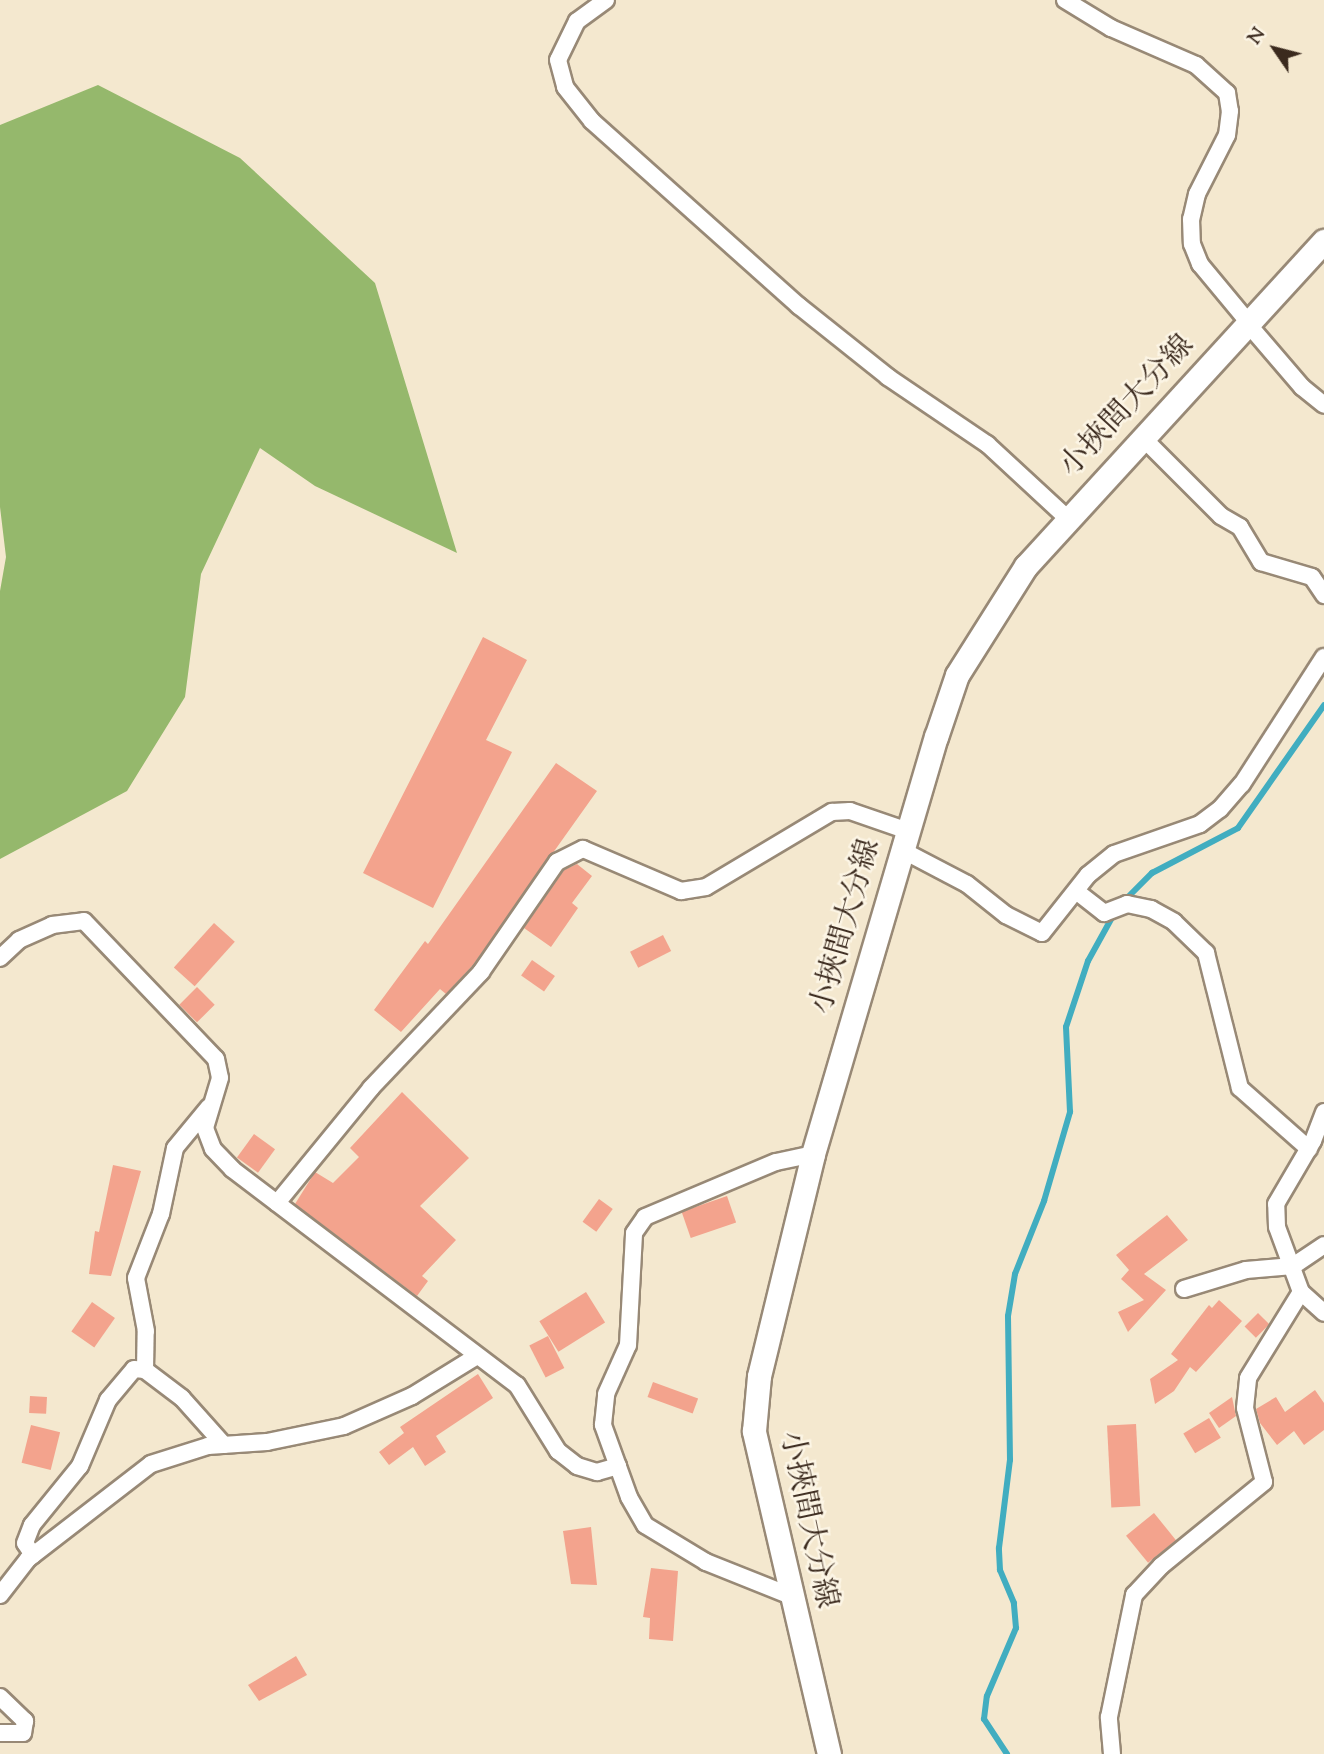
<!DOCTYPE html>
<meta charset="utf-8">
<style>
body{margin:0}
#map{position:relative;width:1324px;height:1754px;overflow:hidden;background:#f4e8cf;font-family:"Sorts Mill Goudy","Noto Serif JP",serif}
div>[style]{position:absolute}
.forest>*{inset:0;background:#95b86c}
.stream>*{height:6px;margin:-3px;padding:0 3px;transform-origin:3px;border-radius:3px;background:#41adc0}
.building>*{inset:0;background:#f3a38d;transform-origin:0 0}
.roads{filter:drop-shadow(2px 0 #988976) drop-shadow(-2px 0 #988976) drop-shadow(0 2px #988976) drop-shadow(0 -2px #988976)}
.street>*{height:16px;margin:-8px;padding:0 8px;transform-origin:8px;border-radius:8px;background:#fff}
.secondary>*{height:23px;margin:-11.5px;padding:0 11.5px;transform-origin:11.5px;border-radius:11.5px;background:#fff}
span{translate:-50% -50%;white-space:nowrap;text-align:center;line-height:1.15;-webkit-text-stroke:5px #fcf5e5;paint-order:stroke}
.street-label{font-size:30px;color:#3b2a1e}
.north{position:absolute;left:1240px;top:14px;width:70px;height:70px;-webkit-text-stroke:5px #fcf5e5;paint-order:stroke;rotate:305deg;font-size:19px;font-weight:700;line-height:28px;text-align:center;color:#3b2a1e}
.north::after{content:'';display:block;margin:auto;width:24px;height:32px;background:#3b2a1e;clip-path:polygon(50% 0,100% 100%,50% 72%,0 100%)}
</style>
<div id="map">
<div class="forest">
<i style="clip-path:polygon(98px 85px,240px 158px,375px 283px,457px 553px,315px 486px,260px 448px,201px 574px,185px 697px,127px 791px,0 859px,0 591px,6px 557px,0 507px,0 125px)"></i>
</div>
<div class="stream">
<i style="left:1124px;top:901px;width:40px;rotate:-45deg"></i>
<i style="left:1152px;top:873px;width:97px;rotate:-27.6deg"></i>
<i style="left:1238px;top:828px;width:150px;rotate:-55deg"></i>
<i style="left:1007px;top:1754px;width:42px;rotate:-123.3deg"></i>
<i style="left:984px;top:1719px;width:23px;rotate:-83deg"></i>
<i style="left:987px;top:1696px;width:74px;rotate:-66.9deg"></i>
<i style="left:1016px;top:1628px;width:25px;rotate:-95deg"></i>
<i style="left:1014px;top:1603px;width:36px;rotate:-113deg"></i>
<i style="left:1000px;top:1570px;width:22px;rotate:-93deg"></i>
<i style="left:999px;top:1548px;width:89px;rotate:-82.9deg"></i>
<i style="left:1010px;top:1460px;width:144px;rotate:-90.8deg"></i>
<i style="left:1008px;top:1316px;width:43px;rotate:-80.5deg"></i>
<i style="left:1015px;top:1274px;width:79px;rotate:-68.3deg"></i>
<i style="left:1044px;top:1201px;width:93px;rotate:-73.7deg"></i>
<i style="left:1070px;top:1112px;width:85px;rotate:-92.7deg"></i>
<i style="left:1066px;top:1027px;width:70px;rotate:-71.6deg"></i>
<i style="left:1088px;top:961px;width:56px;rotate:-61.1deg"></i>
</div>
<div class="building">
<i style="clip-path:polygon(483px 637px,527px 660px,486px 740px,512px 752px,433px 908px,363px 873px)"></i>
<i style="clip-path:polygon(556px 763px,597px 791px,473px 965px,446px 994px,440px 989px,401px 1032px,374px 1010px,425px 941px,428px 944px)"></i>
<i style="clip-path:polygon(577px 864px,592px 876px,572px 903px,578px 908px,551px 947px,524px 928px,564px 870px)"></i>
<i style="left:214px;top:923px;width:28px;height:60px;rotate:42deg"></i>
<i style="left:663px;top:935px;width:18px;height:37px;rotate:63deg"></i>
<i style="left:532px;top:960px;width:28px;height:19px;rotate:35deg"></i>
<i style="left:197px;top:987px;width:25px;height:25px;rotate:45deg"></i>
<i style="clip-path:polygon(402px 1092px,469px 1158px,420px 1206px,456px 1240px,422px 1276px,428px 1281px,417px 1296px,295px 1204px,315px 1172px,333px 1183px,359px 1157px,350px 1148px)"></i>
<i style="left:254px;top:1134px;width:26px;height:29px;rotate:36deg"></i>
<i style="clip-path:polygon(113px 1165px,141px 1171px,111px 1276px,89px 1274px,95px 1231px,99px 1232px)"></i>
<i style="left:727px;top:1196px;width:28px;height:48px;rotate:71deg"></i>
<i style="left:599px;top:1199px;width:17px;height:28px;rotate:36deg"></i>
<i style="clip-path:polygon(1167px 1215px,1188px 1240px,1144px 1274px,1166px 1290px,1128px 1332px,1118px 1312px,1144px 1300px,1121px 1279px,1129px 1270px,1116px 1255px)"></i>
<i style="left:586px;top:1292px;width:36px;height:55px;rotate:58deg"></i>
<i style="clip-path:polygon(1219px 1300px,1242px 1321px,1196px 1372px,1190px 1367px,1174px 1391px,1155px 1404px,1150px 1379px,1178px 1360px,1171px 1354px,1209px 1305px,1212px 1308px)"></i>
<i style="left:92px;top:1302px;width:28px;height:36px;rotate:35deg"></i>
<i style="left:1258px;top:1313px;width:16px;height:19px;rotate:45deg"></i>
<i style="left:548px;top:1336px;width:36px;height:21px;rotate:63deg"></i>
<i style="clip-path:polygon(478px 1374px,493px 1398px,436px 1436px,446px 1452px,425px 1466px,413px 1447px,389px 1465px,379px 1452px,404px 1433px,400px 1427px)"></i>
<i style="left:653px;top:1382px;width:48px;height:16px;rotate:20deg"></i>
<i style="clip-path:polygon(1315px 1390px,1324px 1403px,1324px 1430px,1304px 1445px,1294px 1431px,1277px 1445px,1260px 1423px,1256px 1409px,1276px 1397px,1285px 1412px)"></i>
<i style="left:30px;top:1396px;width:17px;height:17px;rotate:3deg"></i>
<i style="clip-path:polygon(1232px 1397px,1236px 1416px,1219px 1428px,1209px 1413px)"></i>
<i style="left:1209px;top:1418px;width:23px;height:30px;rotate:59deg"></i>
<i style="left:1136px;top:1424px;width:82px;height:29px;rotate:87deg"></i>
<i style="left:31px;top:1425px;width:30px;height:39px;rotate:14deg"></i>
<i style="left:1154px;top:1513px;width:35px;height:36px;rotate:51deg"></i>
<i style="clip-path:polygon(591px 1527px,597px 1585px,571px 1584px,563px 1531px)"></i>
<i style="clip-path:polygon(651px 1568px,678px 1571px,673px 1641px,649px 1639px,650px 1618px,643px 1617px)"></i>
<i style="clip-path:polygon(296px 1656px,307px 1675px,259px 1701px,248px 1685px)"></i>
</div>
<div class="roads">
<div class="street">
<i style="left:606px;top:0;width:36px;rotate:144deg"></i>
<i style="left:577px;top:21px;width:43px;rotate:116deg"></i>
<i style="left:558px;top:60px;width:28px;rotate:75deg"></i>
<i style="left:565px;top:87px;width:43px;rotate:51.5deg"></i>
<i style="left:592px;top:121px;width:278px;rotate:41.8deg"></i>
<i style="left:799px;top:306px;width:114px;rotate:38.6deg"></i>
<i style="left:888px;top:377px;width:120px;rotate:34.1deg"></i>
<i style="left:987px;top:444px;width:110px;rotate:42.8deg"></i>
<i style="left:1065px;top:0;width:54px;rotate:31.3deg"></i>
<i style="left:1111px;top:28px;width:93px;rotate:23.5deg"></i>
<i style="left:1196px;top:65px;width:42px;rotate:42.1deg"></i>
<i style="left:1227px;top:93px;width:18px;rotate:81deg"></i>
<i style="left:1230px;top:111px;width:24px;rotate:97deg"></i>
<i style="left:1227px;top:135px;width:66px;rotate:117deg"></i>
<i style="left:1197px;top:194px;width:26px;rotate:103deg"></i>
<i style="left:1191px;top:219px;width:25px;rotate:88deg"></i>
<i style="left:1192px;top:244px;width:22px;rotate:68deg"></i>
<i style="left:1200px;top:264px;width:77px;rotate:50.3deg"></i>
<i style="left:1248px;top:324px;width:83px;rotate:49.4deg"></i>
<i style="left:1302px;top:387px;width:28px;rotate:39deg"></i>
<i style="left:1143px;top:438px;width:110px;rotate:45deg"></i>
<i style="left:1221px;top:516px;width:22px;rotate:30deg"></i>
<i style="left:1240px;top:527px;width:41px;rotate:59deg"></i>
<i style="left:1261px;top:562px;width:53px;rotate:16.4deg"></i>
<i style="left:1312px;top:577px;width:22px;rotate:56deg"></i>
<i style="left:902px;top:850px;width:73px;rotate:27.6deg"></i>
<i style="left:967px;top:884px;width:50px;rotate:38.5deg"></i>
<i style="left:1006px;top:915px;width:40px;rotate:26.6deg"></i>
<i style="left:1042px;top:933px;width:74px;rotate:-51.6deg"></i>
<i style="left:1088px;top:875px;width:33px;rotate:-39deg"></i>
<i style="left:1114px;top:854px;width:91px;rotate:-19.2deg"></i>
<i style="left:1200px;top:824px;width:25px;rotate:-37deg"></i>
<i style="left:1220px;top:809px;width:33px;rotate:-49deg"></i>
<i style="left:1242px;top:784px;width:151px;rotate:-57.2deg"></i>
<i style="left:1076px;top:891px;width:36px;rotate:38deg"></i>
<i style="left:1104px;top:913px;width:25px;rotate:-21deg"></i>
<i style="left:1127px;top:904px;width:25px;rotate:12deg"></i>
<i style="left:1151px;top:909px;width:26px;rotate:29deg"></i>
<i style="left:1174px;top:922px;width:45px;rotate:44.1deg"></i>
<i style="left:1206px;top:953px;width:139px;rotate:75.9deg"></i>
<i style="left:1240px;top:1088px;width:92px;rotate:41.5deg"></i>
<i style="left:0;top:958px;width:26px;rotate:-43deg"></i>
<i style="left:19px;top:940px;width:36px;rotate:-24deg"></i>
<i style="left:52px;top:925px;width:32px;rotate:-7deg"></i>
<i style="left:84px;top:921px;width:191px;rotate:46.3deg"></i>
<i style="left:216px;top:1059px;width:19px;rotate:78deg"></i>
<i style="left:220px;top:1078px;width:52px;rotate:106.7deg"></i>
<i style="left:205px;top:1128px;width:22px;rotate:69deg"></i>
<i style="left:213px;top:1149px;width:28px;rotate:46deg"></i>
<i style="left:232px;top:1169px;width:358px;rotate:37.2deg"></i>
<i style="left:517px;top:1385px;width:78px;rotate:58.2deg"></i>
<i style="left:558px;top:1451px;width:24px;rotate:38deg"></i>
<i style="left:577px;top:1466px;width:21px;rotate:17deg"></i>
<i style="left:597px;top:1472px;width:22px;rotate:-16deg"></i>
<i style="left:277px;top:1203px;width:149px;rotate:-50.7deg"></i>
<i style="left:371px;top:1088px;width:160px;rotate:-46.5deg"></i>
<i style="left:481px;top:972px;width:134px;rotate:-55.4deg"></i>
<i style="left:557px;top:862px;width:29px;rotate:-27deg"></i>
<i style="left:583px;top:849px;width:107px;rotate:23.2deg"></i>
<i style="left:681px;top:891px;width:25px;rotate:-9deg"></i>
<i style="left:706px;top:887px;width:147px;rotate:-30.8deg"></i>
<i style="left:832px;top:812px;width:18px;rotate:-3deg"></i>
<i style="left:850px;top:811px;width:61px;rotate:19deg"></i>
<i style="left:1184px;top:1289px;width:65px;rotate:-17deg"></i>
<i style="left:1246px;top:1270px;width:47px;rotate:-4.9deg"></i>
<i style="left:1293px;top:1266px;width:37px;rotate:-34deg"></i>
<i style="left:1301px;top:1292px;width:31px;rotate:42deg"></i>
<i style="left:145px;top:1370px;width:39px;rotate:-89deg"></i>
<i style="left:146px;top:1331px;width:54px;rotate:-100.7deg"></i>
<i style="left:136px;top:1278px;width:69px;rotate:-68.7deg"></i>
<i style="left:161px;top:1214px;width:67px;rotate:-78deg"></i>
<i style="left:175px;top:1148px;width:53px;rotate:-50.3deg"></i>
<i style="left:33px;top:1555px;width:14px;rotate:-124deg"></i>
<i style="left:25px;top:1543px;width:19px;rotate:-69deg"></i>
<i style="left:32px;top:1525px;width:76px;rotate:-50.9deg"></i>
<i style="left:80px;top:1466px;width:72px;rotate:-67deg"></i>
<i style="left:108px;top:1400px;width:40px;rotate:-50deg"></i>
<i style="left:134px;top:1369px;width:11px;rotate:5deg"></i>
<i style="left:145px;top:1370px;width:46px;rotate:37.1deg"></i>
<i style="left:182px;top:1398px;width:63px;rotate:48.2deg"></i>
<i style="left:0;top:1595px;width:46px;rotate:-52.1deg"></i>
<i style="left:28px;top:1559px;width:155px;rotate:-37.7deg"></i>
<i style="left:151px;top:1464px;width:60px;rotate:-17.5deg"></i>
<i style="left:208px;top:1446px;width:59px;rotate:-3.9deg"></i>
<i style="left:267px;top:1442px;width:79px;rotate:-11.7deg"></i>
<i style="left:344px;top:1426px;width:74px;rotate:-23.8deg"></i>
<i style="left:412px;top:1396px;width:76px;rotate:-31.6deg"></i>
<i style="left:791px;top:1596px;width:92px;rotate:-158.2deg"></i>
<i style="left:706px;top:1562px;width:71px;rotate:-148.8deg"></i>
<i style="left:645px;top:1525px;width:32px;rotate:-120deg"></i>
<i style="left:629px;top:1497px;width:77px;rotate:-109.9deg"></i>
<i style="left:603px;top:1425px;width:31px;rotate:-84deg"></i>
<i style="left:606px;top:1394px;width:54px;rotate:-65.8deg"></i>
<i style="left:628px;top:1345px;width:112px;rotate:-86.9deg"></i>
<i style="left:634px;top:1233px;width:19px;rotate:-55deg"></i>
<i style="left:645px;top:1217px;width:142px;rotate:-22.8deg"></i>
<i style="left:776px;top:1162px;width:38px;rotate:-12deg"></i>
<i style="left:0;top:1697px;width:35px;rotate:44deg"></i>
<i style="left:25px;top:1721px;width:12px;rotate:99deg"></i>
<i style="left:23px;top:1733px;width:23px;rotate:180deg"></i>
<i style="left:1112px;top:1754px;width:37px;rotate:-95deg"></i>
<i style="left:1109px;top:1717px;width:125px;rotate:-78.4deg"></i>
<i style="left:1134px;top:1595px;width:40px;rotate:-47deg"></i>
<i style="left:1161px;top:1566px;width:133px;rotate:-39.2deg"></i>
<i style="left:1264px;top:1482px;width:76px;rotate:-104.4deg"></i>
<i style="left:1245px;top:1408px;width:30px;rotate:-84deg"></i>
<i style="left:1248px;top:1378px;width:101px;rotate:-58.4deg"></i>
<i style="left:1301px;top:1292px;width:69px;rotate:-110.3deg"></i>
<i style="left:1277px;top:1227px;width:23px;rotate:-92deg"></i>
<i style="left:1276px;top:1204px;width:73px;rotate:-59.6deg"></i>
<i style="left:1313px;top:1141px;width:31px;rotate:-69deg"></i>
</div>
<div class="secondary">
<i style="left:829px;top:1754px;width:332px;rotate:-103.1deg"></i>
<i style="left:754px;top:1431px;width:55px;rotate:-84.8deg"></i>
<i style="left:759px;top:1376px;width:228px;rotate:-76.3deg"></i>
<i style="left:813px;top:1154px;width:435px;rotate:-73.6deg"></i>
<i style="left:936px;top:737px;width:65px;rotate:-71.3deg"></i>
<i style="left:957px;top:675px;width:129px;rotate:-57.7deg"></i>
<i style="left:1026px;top:566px;width:441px;rotate:-47.5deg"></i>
</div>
</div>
<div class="street-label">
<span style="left:1128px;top:407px;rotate:-47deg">小挾間大分線</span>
<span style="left:847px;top:927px;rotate:-74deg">小挾間大分線</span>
<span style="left:807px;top:1520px;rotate:78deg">小挾間大分線</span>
</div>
<div class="north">N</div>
</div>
